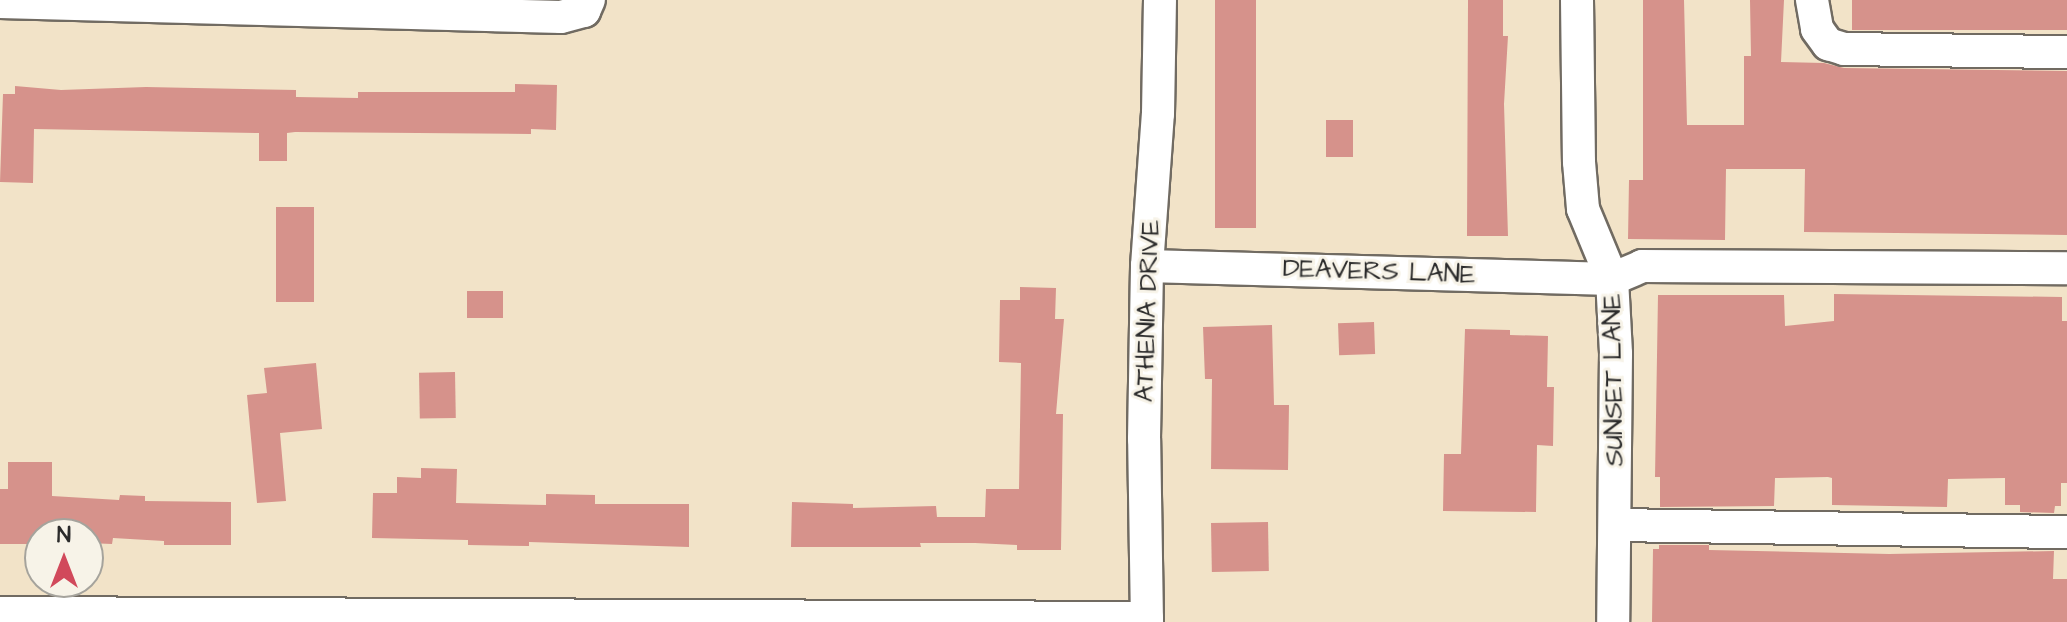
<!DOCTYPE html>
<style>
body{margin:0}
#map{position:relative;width:2067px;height:622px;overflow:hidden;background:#f2e3c8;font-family:"Architects Daughter",sans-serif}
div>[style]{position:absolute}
.building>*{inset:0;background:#d6928b;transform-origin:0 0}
.roads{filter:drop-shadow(2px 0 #716b62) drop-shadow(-2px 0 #716b62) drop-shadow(0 2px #716b62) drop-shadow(0 -2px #716b62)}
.minor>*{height:32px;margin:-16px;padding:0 16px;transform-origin:16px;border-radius:16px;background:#fff}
span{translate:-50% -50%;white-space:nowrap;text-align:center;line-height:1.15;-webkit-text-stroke:6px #f7f3e8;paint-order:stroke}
.street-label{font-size:26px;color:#2b2b2b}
.north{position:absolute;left:24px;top:518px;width:80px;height:80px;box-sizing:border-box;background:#f7f3e8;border:2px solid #a5a39c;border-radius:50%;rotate:0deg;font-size:22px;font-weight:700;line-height:32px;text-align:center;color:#2b2b2b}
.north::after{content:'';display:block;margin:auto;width:28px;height:36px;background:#d1495b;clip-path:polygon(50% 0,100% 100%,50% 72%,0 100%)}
</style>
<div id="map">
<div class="building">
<i style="left:1215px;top:0;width:41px;height:228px"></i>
<i style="clip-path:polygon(1468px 0,1503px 0,1503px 36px,1508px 36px,1504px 104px,1508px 236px,1467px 236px)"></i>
<i style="clip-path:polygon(1643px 0,1684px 0,1687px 125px,1744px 125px,1744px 56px,1751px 56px,1750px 0,1784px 0,1781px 62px,1824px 63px,1844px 68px,2067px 71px,2067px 235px,1804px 232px,1805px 169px,1726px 169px,1725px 240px,1628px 239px,1629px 180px,1643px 180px)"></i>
<i style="left:1852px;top:0;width:215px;height:30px"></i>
<i style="clip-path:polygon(515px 84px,557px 85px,556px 130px,531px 129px,531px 134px,295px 132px,287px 133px,287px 161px,259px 161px,259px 133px,34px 129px,33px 183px,0 182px,3px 94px,15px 94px,15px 86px,61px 90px,146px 87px,296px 90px,296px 97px,358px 98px,358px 92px,515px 92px)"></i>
<i style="left:1326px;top:120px;width:27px;height:37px"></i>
<i style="left:276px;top:207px;width:38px;height:95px"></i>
<i style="clip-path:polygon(1020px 287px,1056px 288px,1055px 319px,1064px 319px,1056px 414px,1063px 414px,1061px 550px,1017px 550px,1017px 545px,975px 543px,920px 543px,921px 547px,791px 547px,792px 502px,853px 504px,853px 508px,936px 506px,937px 517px,985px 517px,986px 489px,1019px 489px,1021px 363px,999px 362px,1000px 300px,1020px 300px)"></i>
<i style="left:467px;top:291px;width:36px;height:27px"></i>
<i style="clip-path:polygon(1834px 294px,2062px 297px,2062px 321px,2067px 321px,2067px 483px,2061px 483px,2061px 506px,2055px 506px,2054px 513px,2020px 512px,2020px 505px,2005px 505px,2005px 478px,1948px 479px,1947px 507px,1832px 505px,1832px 478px,1828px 477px,1775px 478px,1774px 506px,1660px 507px,1660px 477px,1655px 477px,1658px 295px,1784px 295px,1785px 326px,1834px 321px)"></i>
<i style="left:1374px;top:322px;width:32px;height:36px;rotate:88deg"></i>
<i style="clip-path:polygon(1272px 325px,1274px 405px,1289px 405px,1288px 470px,1211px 469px,1212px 379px,1205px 379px,1203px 327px)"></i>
<i style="clip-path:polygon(1465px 329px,1510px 330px,1510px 335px,1548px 336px,1547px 387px,1554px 387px,1553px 446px,1537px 445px,1536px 512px,1443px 511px,1444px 454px,1461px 454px)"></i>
<i style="clip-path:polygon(316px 363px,322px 429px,280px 433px,286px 501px,257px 503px,247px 395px,267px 393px,264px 368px)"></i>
<i style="left:455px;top:372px;width:46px;height:36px;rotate:89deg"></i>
<i style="clip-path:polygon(8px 462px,52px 462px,52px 496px,119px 500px,120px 495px,145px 496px,145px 501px,231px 502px,231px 545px,164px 545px,164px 541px,113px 538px,112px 544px,88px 543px,88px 534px,40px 534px,40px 544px,0 544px,0 489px,8px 489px)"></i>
<i style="clip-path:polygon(421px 468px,457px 469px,456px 503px,546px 505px,546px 494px,595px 495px,595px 504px,689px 504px,689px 547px,529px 542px,529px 546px,468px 545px,468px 540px,372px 538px,373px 493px,397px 493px,397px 477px,421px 478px)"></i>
<i style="left:1268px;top:522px;width:49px;height:57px;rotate:89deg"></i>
<i style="clip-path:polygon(1659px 545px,1709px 545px,1709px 550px,1889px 554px,2054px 551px,2053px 579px,2067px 579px,2067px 622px,1652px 622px,1653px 549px,1659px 549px)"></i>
</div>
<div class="roads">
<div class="minor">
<i style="left:1577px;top:0;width:162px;rotate:89.3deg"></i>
<i style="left:1579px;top:162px;width:47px;rotate:85.1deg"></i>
<i style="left:1583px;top:209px;width:76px;rotate:67.5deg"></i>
<i style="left:1612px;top:279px;width:75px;rotate:86.9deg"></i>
<i style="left:1616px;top:354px;width:268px;rotate:90.6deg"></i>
<i style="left:1812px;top:0;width:29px;rotate:80deg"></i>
<i style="left:1817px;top:29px;width:19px;rotate:54deg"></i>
<i style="left:1828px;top:44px;width:17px;rotate:17deg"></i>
<i style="left:1844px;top:49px;width:223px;rotate:0.8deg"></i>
<i style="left:0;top:2px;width:561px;rotate:1.53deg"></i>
<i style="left:561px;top:17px;width:24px;rotate:-15deg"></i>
<i style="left:584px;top:11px;width:12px;rotate:-66deg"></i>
<i style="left:1147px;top:266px;width:465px;rotate:1.6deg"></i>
<i style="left:1612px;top:279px;width:33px;rotate:-23deg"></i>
<i style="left:1642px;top:266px;width:425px;rotate:0.3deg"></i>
<i style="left:1615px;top:525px;width:452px;rotate:0.9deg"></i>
<i style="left:0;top:613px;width:1147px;rotate:0.25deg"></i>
<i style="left:1147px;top:622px;width:183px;rotate:-90.9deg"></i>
<i style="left:1144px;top:439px;width:173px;rotate:-89deg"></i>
<i style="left:1147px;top:266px;width:152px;rotate:-85.9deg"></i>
<i style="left:1158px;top:114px;width:114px;rotate:-89deg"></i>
</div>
</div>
<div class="street-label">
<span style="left:1379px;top:272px;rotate:2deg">DEAVERS LANE</span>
<span style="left:1148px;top:311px;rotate:-88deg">ATHENIA DRIVE</span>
<span style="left:1614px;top:380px;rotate:-91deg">SUNSET LANE</span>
</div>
<div class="north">N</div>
</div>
